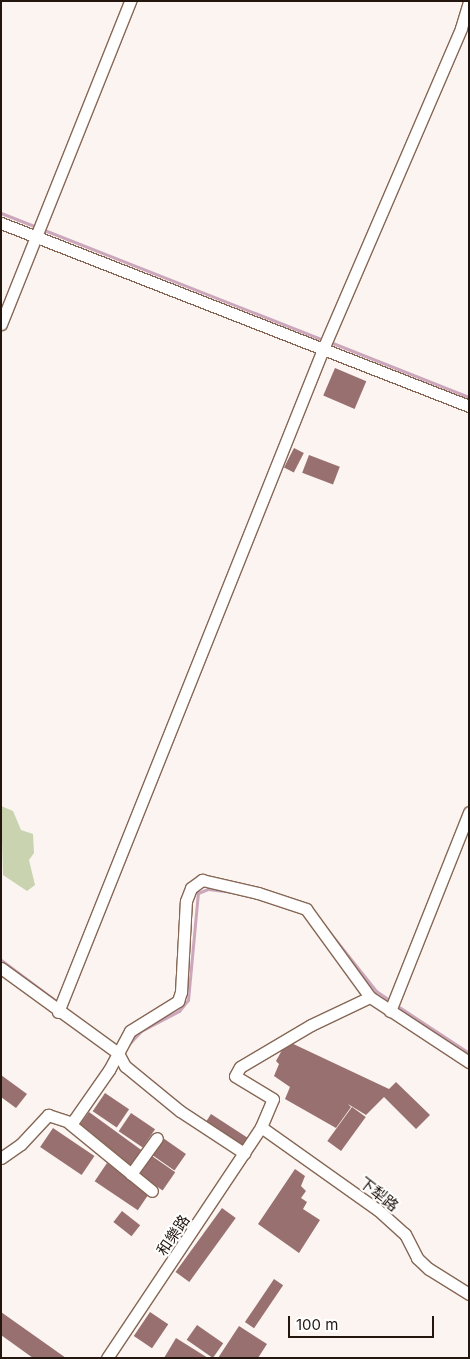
<!DOCTYPE html>
<meta charset="utf-8">
<style>
body{margin:0}
#map{position:relative;width:470px;height:1359px;overflow:hidden;background:#fbf4f0;font-family:Inter,"Noto Sans TC",sans-serif}
div>[style]{position:absolute}
.green>*{inset:0;background:#c9d3af}
.stream>*{height:3px;margin:-1.5px;padding:0 1.5px;transform-origin:1.5px;border-radius:1.5px;background:#cca7bc}
.building>*{inset:0;background:#987070;transform-origin:0 0}
.roads{filter:drop-shadow(1px 0 #866755) drop-shadow(-1px 0 #866755) drop-shadow(0 1px #866755) drop-shadow(0 -1px #866755)}
.minor>*{height:11px;margin:-5.5px;padding:0 5.5px;transform-origin:5.5px;border-radius:5.5px;background:#fff}
span{translate:-50% -50%;white-space:nowrap;text-align:center;line-height:1.15;-webkit-text-stroke:4px #fff;paint-order:stroke}
.street-label{font-size:15px;color:#22160f}
.frame{position:absolute;inset:0;border:2px solid #22160f;pointer-events:none}
.scale{position:absolute;left:288px;top:1316px;width:146px;height:22px;box-sizing:border-box;border:2px solid #22160f;border-top:0;padding-left:6px;font-size:15px;line-height:18px;white-space:nowrap;color:#22160f;-webkit-text-stroke:4px #fff;paint-order:stroke}
</style>
<div id="map">
<div class="green">
<i style="clip-path:polygon(1px 806px,13px 811px,21px 830px,33px 834px,34px 853px,29px 860px,35px 885px,27px 891px,3px 875px)"></i>
</div>
<div class="stream">
<i style="left:1px;top:213px;width:347px;rotate:21.5deg"></i>
<i style="left:330px;top:342px;width:149px;rotate:21.6deg"></i>
<i style="left:311px;top:909px;width:105px;rotate:51.6deg"></i>
<i style="left:376px;top:991px;width:18px;rotate:34deg"></i>
<i style="left:1px;top:960px;width:69px;rotate:36.7deg"></i>
<i style="left:396px;top:1005px;width:87px;rotate:33.3deg"></i>
<i style="left:127px;top:1046px;width:21px;rotate:-47deg"></i>
<i style="left:141px;top:1031px;width:43px;rotate:-27.8deg"></i>
<i style="left:179px;top:1011px;width:14px;rotate:-51deg"></i>
<i style="left:188px;top:1000px;width:107px;rotate:-84.7deg"></i>
<i style="left:198px;top:893px;width:11px;rotate:-22deg"></i>
<i style="left:208px;top:889px;width:23px;rotate:7deg"></i>
</div>
<div class="building">
<i style="left:335px;top:368px;width:34px;height:30px;rotate:23deg"></i>
<i style="left:294px;top:448px;width:11px;height:22px;rotate:27deg"></i>
<i style="left:309px;top:455px;width:33px;height:19px;rotate:21deg"></i>
<i style="clip-path:polygon(287px 1041px,389px 1089px,396px 1082px,430px 1115px,416px 1129px,384px 1097px,366px 1115px,348px 1104px,351px 1107px,336px 1128px,285px 1099px,290px 1087px,274px 1076px,279px 1064px,276px 1061px)"></i>
<i style="clip-path:polygon(1px 1075px,27px 1094px,16px 1108px,1px 1097px)"></i>
<i style="left:105px;top:1093px;width:29px;height:22px;rotate:34deg"></i>
<i style="left:352px;top:1107px;width:17px;height:42px;rotate:36deg"></i>
<i style="left:89px;top:1112px;width:65px;height:21px;rotate:36deg"></i>
<i style="left:131px;top:1113px;width:29px;height:22px;rotate:34deg"></i>
<i style="left:211px;top:1114px;width:45px;height:13px;rotate:33deg"></i>
<i style="left:53px;top:1128px;width:50px;height:23px;rotate:34deg"></i>
<i style="left:163px;top:1138px;width:28px;height:20px;rotate:35deg"></i>
<i style="left:149px;top:1154px;width:32px;height:22px;rotate:35deg"></i>
<i style="left:107px;top:1163px;width:52px;height:22px;rotate:34deg"></i>
<i style="clip-path:polygon(295px 1169px,305px 1176px,301px 1186px,306px 1191px,301px 1198px,307px 1202px,303px 1209px,320px 1220px,299px 1253px,258px 1224px)"></i>
<i style="left:222px;top:1208px;width:17px;height:79px;rotate:36deg"></i>
<i style="left:122px;top:1211px;width:23px;height:14px;rotate:38deg"></i>
<i style="left:274px;top:1279px;width:11px;height:52px;rotate:34deg"></i>
<i style="clip-path:polygon(1px 1312px,66px 1358px,33px 1358px,1px 1335px)"></i>
<i style="left:150px;top:1312px;width:22px;height:29px;rotate:34deg"></i>
<i style="left:197px;top:1325px;width:32px;height:18px;rotate:35deg"></i>
<i style="clip-path:polygon(239px 1326px,267px 1344px,258px 1358px,218px 1358px)"></i>
<i style="clip-path:polygon(176px 1338px,208px 1358px,164px 1358px)"></i>
</div>
<div class="roads">
<div class="minor">
<i style="left:1px;top:223px;width:503px;rotate:21.36deg"></i>
<i style="left:1px;top:324px;width:348px;rotate:-68.2deg"></i>
<i style="left:1px;top:968px;width:145px;rotate:36deg"></i>
<i style="left:118px;top:1053px;width:15px;rotate:62deg"></i>
<i style="left:125px;top:1066px;width:71px;rotate:39.3deg"></i>
<i style="left:180px;top:1111px;width:77px;rotate:33.3deg"></i>
<i style="left:390px;top:1011px;width:214px;rotate:-68.3deg"></i>
<i style="left:58px;top:1012px;width:714px;rotate:-68.21deg"></i>
<i style="left:323px;top:349px;width:349px;rotate:-66.7deg"></i>
<i style="left:461px;top:28px;width:28px;rotate:-73deg"></i>
<i style="left:69px;top:1123px;width:107px;rotate:39.3deg"></i>
<i style="left:261px;top:1127px;width:143px;rotate:35.4deg"></i>
<i style="left:378px;top:1210px;width:36px;rotate:42deg"></i>
<i style="left:405px;top:1234px;width:27px;rotate:63deg"></i>
<i style="left:417px;top:1258px;width:16px;rotate:43deg"></i>
<i style="left:429px;top:1269px;width:47px;rotate:32deg"></i>
<i style="left:1px;top:1158px;width:24px;rotate:-35deg"></i>
<i style="left:21px;top:1144px;width:40px;rotate:-47deg"></i>
<i style="left:48px;top:1115px;width:25px;rotate:18deg"></i>
<i style="left:72px;top:1123px;width:65px;rotate:-55.1deg"></i>
<i style="left:109px;top:1070px;width:44px;rotate:-61.7deg"></i>
<i style="left:130px;top:1031px;width:57px;rotate:-32deg"></i>
<i style="left:178px;top:1001px;width:9px;rotate:-72deg"></i>
<i style="left:181px;top:992px;width:91px;rotate:-86.9deg"></i>
<i style="left:186px;top:901px;width:14px;rotate:-69deg"></i>
<i style="left:191px;top:888px;width:14px;rotate:-36deg"></i>
<i style="left:202px;top:880px;width:57px;rotate:13.1deg"></i>
<i style="left:258px;top:893px;width:51px;rotate:18.4deg"></i>
<i style="left:306px;top:909px;width:109px;rotate:54deg"></i>
<i style="left:370px;top:997px;width:118px;rotate:33.3deg"></i>
<i style="left:131px;top:1174px;width:44px;rotate:-54.2deg"></i>
<i style="left:107px;top:1358px;width:278px;rotate:-56.3deg"></i>
<i style="left:261px;top:1127px;width:30px;rotate:-67deg"></i>
<i style="left:273px;top:1099px;width:44px;rotate:-148.8deg"></i>
<i style="left:235px;top:1076px;width:10px;rotate:-61deg"></i>
<i style="left:240px;top:1067px;width:82px;rotate:-30.6deg"></i>
<i style="left:311px;top:1025px;width:65px;rotate:-25.4deg"></i>
</div>
</div>
<div class="street-label">
<span style="left:379px;top:1194px;rotate:38deg">下犁路</span>
<span style="left:173px;top:1235px;rotate:-56deg">和樂路</span>
</div>
<div class="frame"></div>
<div class="scale">100 m</div>
</div>
